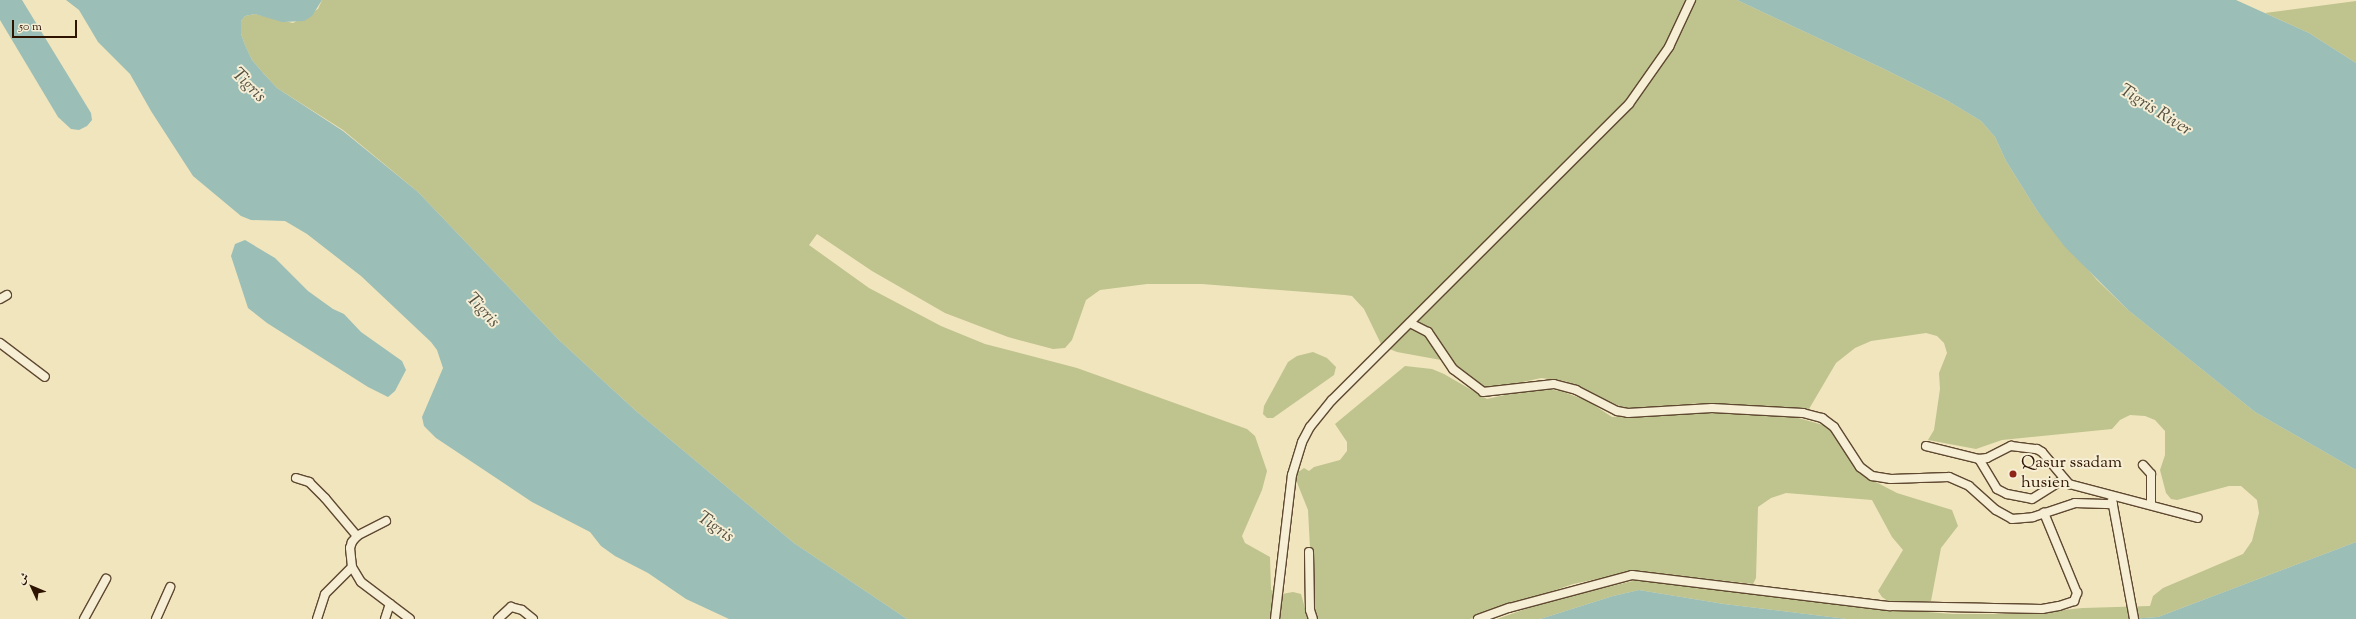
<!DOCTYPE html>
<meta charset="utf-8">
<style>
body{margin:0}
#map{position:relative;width:2356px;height:619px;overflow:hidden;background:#f1e5be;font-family:"Sorts Mill Goudy",Amiri,serif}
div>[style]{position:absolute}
.green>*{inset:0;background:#bfc38e}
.water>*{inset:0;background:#9bbeb6}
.roads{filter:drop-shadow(1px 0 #5e4830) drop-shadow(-1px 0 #5e4830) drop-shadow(0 1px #5e4830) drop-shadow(0 -1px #5e4830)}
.minor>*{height:8px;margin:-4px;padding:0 4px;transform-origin:4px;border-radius:4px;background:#f6eed5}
.dots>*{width:11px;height:11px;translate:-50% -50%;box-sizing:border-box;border:2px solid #f6eed5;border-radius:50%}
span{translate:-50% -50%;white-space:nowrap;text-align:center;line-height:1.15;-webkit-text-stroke:4px #f6eed5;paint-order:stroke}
.poi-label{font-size:17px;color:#2d1300}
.left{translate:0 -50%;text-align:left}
.water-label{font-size:18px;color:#544f40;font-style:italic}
.north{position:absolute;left:12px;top:567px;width:40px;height:40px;-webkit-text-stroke:3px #f6eed5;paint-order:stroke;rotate:314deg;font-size:11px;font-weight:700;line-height:16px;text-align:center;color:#2d1300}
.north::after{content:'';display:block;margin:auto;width:14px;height:18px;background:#2d1300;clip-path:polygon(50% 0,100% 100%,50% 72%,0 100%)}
.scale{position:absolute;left:12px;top:20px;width:65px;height:18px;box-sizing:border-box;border:2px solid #2d1300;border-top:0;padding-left:5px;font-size:12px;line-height:14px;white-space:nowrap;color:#2d1300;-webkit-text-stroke:3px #f6eed5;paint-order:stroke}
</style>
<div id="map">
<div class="green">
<i style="clip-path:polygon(322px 0,1737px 0,1882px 68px,1948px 101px,1981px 121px,1995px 137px,2006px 161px,2038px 212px,2097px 280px,2128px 310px,2255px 412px,2356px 470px,2356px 542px,2158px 617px,2130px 619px,1847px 619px,1724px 604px,1639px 590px,1613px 596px,1540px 619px,1497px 619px,1548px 601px,1637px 580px,1888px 609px,1953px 614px,2021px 614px,2083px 608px,2150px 606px,2153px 596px,2163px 588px,2243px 554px,2252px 541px,2259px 513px,2257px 500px,2241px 486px,2229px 486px,2177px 500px,2171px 499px,2166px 493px,2160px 470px,2165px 455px,2165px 431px,2155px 420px,2145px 416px,2130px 415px,2120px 420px,2112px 429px,2002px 440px,1976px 449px,1928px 440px,1934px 430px,1940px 389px,1939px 373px,1947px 353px,1944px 343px,1937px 336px,1926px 333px,1871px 341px,1855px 348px,1836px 363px,1809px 409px,1702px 403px,1626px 409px,1565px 381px,1541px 378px,1491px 389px,1476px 385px,1441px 360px,1397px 352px,1382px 346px,1364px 309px,1352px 296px,1345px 295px,1202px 284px,1147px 284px,1100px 290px,1086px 300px,1072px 340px,1065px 348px,1053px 349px,1008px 337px,945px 313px,872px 271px,817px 234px,809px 245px,869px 288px,941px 326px,985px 344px,1077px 368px,1247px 429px,1255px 436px,1267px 471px,1262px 490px,1242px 536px,1245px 543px,1270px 557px,1271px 590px,1282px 594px,1293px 592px,1301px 594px,1308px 619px,907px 619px,794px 543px,636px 411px,559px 340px,418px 192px,343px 130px,277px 88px,264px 74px,252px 60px,245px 45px,241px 34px,241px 21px,245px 16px,255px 14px,293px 23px,318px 9px)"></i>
<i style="clip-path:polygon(2356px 1px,2356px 63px,2309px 33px,2265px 13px)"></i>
<i style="clip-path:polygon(1313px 352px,1327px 358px,1336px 367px,1334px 375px,1273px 418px,1267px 418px,1263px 414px,1264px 406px,1288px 362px,1297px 356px)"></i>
<i style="clip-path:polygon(1405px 366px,1432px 369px,1444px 374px,1487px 399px,1532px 389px,1546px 389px,1561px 391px,1588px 401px,1612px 417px,1705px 411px,1795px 417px,1823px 425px,1833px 432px,1859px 472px,1866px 477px,1897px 493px,1952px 510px,1958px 526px,1941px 548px,1931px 601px,1888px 601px,1882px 597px,1878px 591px,1903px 550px,1892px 537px,1872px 500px,1786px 493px,1771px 498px,1758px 507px,1756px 578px,1753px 584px,1636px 571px,1573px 584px,1470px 619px,1317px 619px,1313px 605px,1308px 510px,1294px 475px,1304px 468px,1309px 471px,1314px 467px,1340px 460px,1347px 451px,1347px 442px,1335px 424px)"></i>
</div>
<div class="water">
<i style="clip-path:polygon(0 0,22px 0,91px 113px,92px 120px,87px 126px,79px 130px,71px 129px,58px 117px,0 20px)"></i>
<i style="clip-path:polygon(66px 0,322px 0,312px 16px,304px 21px,282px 22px,255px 14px,245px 16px,241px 21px,241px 34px,245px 45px,252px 60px,264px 74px,277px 88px,343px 131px,418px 192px,559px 340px,636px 411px,794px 543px,907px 619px,729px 619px,686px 599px,648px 573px,615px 556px,601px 546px,590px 532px,532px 502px,436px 438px,424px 426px,422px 417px,443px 368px,437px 350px,431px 342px,361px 276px,307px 234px,285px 221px,251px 220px,241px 216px,193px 176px,151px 111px,130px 74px,98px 42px,79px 10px)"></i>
<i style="clip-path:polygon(1737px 0,2236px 0,2309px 33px,2356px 63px,2356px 470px,2255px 412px,2128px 310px,2065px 247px,2038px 212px,2006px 161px,1995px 137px,1981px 121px,1948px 101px,1882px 68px)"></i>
<i style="clip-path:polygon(245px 240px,275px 258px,308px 291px,333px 309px,344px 314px,361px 332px,402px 361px,406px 370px,395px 391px,388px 397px,368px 387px,267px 323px,248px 308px,231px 256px,235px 244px)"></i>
<i style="clip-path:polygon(2356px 542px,2356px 619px,2130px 619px,2158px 617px)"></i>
<i style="clip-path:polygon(1639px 590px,1724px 604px,1847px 619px,1540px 619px,1613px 596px)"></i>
</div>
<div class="roads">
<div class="minor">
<i style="left:0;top:299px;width:8px;rotate:-30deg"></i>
<i style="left:1410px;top:323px;width:20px;rotate:27deg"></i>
<i style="left:1428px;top:332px;width:45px;rotate:56deg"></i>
<i style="left:1453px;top:369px;width:38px;rotate:37deg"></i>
<i style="left:1483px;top:392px;width:71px;rotate:-6.4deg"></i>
<i style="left:1554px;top:384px;width:23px;rotate:15deg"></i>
<i style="left:1576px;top:390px;width:46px;rotate:27.1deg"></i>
<i style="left:1617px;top:411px;width:11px;rotate:10deg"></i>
<i style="left:1628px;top:413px;width:84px;rotate:-3.4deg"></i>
<i style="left:1712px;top:408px;width:91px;rotate:3.1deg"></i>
<i style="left:1803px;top:413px;width:20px;rotate:15deg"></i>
<i style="left:1822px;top:418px;width:15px;rotate:37deg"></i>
<i style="left:1834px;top:427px;width:48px;rotate:57deg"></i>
<i style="left:1860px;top:467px;width:15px;rotate:37deg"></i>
<i style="left:1872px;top:476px;width:19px;rotate:9deg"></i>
<i style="left:1891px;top:479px;width:58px;rotate:-2deg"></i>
<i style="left:1949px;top:477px;width:22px;rotate:24deg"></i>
<i style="left:1969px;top:486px;width:36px;rotate:42deg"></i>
<i style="left:1996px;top:510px;width:18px;rotate:29deg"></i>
<i style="left:2012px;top:519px;width:21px;rotate:-5deg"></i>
<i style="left:2033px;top:517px;width:44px;rotate:-18.4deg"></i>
<i style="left:2075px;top:503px;width:38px;rotate:2deg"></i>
<i style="left:0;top:343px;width:56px;rotate:37.1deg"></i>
<i style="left:1926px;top:446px;width:55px;rotate:13.8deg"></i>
<i style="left:1979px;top:459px;width:8px;rotate:-7deg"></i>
<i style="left:1987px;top:458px;width:27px;rotate:-27deg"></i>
<i style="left:2011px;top:446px;width:26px;rotate:7deg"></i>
<i style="left:2037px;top:449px;width:6px;rotate:31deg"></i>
<i style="left:2042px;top:452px;width:42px;rotate:49.8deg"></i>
<i style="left:2069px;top:484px;width:133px;rotate:14.8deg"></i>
<i style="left:1979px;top:459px;width:35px;rotate:59deg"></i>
<i style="left:1997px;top:489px;width:11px;rotate:27deg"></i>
<i style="left:2007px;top:494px;width:25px;rotate:11deg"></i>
<i style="left:2032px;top:499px;width:36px;rotate:-32deg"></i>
<i style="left:2143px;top:465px;width:12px;rotate:48deg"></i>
<i style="left:2151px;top:474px;width:31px;rotate:90deg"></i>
<i style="left:296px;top:478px;width:14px;rotate:17deg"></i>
<i style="left:309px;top:482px;width:23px;rotate:45deg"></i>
<i style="left:325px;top:498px;width:50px;rotate:49.9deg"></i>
<i style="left:2112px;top:500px;width:121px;rotate:79.5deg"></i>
<i style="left:386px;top:521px;width:33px;rotate:153deg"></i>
<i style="left:357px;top:536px;width:8px;rotate:130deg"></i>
<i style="left:352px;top:542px;width:6px;rotate:108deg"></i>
<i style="left:350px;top:548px;width:19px;rotate:84deg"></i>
<i style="left:352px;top:567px;width:17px;rotate:59deg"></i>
<i style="left:361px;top:582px;width:61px;rotate:37.1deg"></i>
<i style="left:1309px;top:552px;width:58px;rotate:89deg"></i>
<i style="left:1310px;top:610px;width:9px;rotate:72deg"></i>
<i style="left:84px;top:619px;width:46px;rotate:-61.2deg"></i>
<i style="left:156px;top:619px;width:35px;rotate:-66deg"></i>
<i style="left:317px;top:619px;width:26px;rotate:-72deg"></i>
<i style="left:325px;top:594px;width:38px;rotate:-45deg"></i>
<i style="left:385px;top:619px;width:16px;rotate:-72deg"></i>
<i style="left:498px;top:619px;width:18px;rotate:-43deg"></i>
<i style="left:511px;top:607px;width:11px;rotate:15deg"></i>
<i style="left:522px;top:610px;width:14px;rotate:39deg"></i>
<i style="left:1275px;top:619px;width:145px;rotate:-83.3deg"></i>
<i style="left:1292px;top:475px;width:34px;rotate:-73deg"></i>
<i style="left:1302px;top:442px;width:17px;rotate:-62deg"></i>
<i style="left:1310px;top:427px;width:35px;rotate:-51deg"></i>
<i style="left:1332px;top:400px;width:419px;rotate:-44.9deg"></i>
<i style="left:1629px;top:104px;width:70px;rotate:-54.9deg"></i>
<i style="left:1669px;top:47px;width:52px;rotate:-64.9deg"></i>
<i style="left:1478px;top:619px;width:33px;rotate:-20deg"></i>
<i style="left:1509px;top:608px;width:127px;rotate:-15deg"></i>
<i style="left:1632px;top:575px;width:260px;rotate:6.9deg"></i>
<i style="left:1890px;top:606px;width:152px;rotate:1.1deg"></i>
<i style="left:2042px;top:609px;width:17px;rotate:-10deg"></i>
<i style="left:2059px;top:606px;width:16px;rotate:-18deg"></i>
<i style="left:2074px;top:601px;width:9px;rotate:-69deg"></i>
<i style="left:2077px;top:593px;width:87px;rotate:-112.4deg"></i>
</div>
</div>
<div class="dots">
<i style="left:2013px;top:474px;background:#8f2418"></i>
</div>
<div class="poi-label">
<span class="left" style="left:2021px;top:474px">Qasur ssadam<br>husien</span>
</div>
<div class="water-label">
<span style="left:248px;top:86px;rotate:45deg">Tigris</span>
<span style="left:2155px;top:111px;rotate:32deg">Tigris River</span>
<span style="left:482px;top:311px;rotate:47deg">Tigris</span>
<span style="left:715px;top:528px;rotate:35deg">Tigris</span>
</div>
<div class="north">ش</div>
<div class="scale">50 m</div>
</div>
